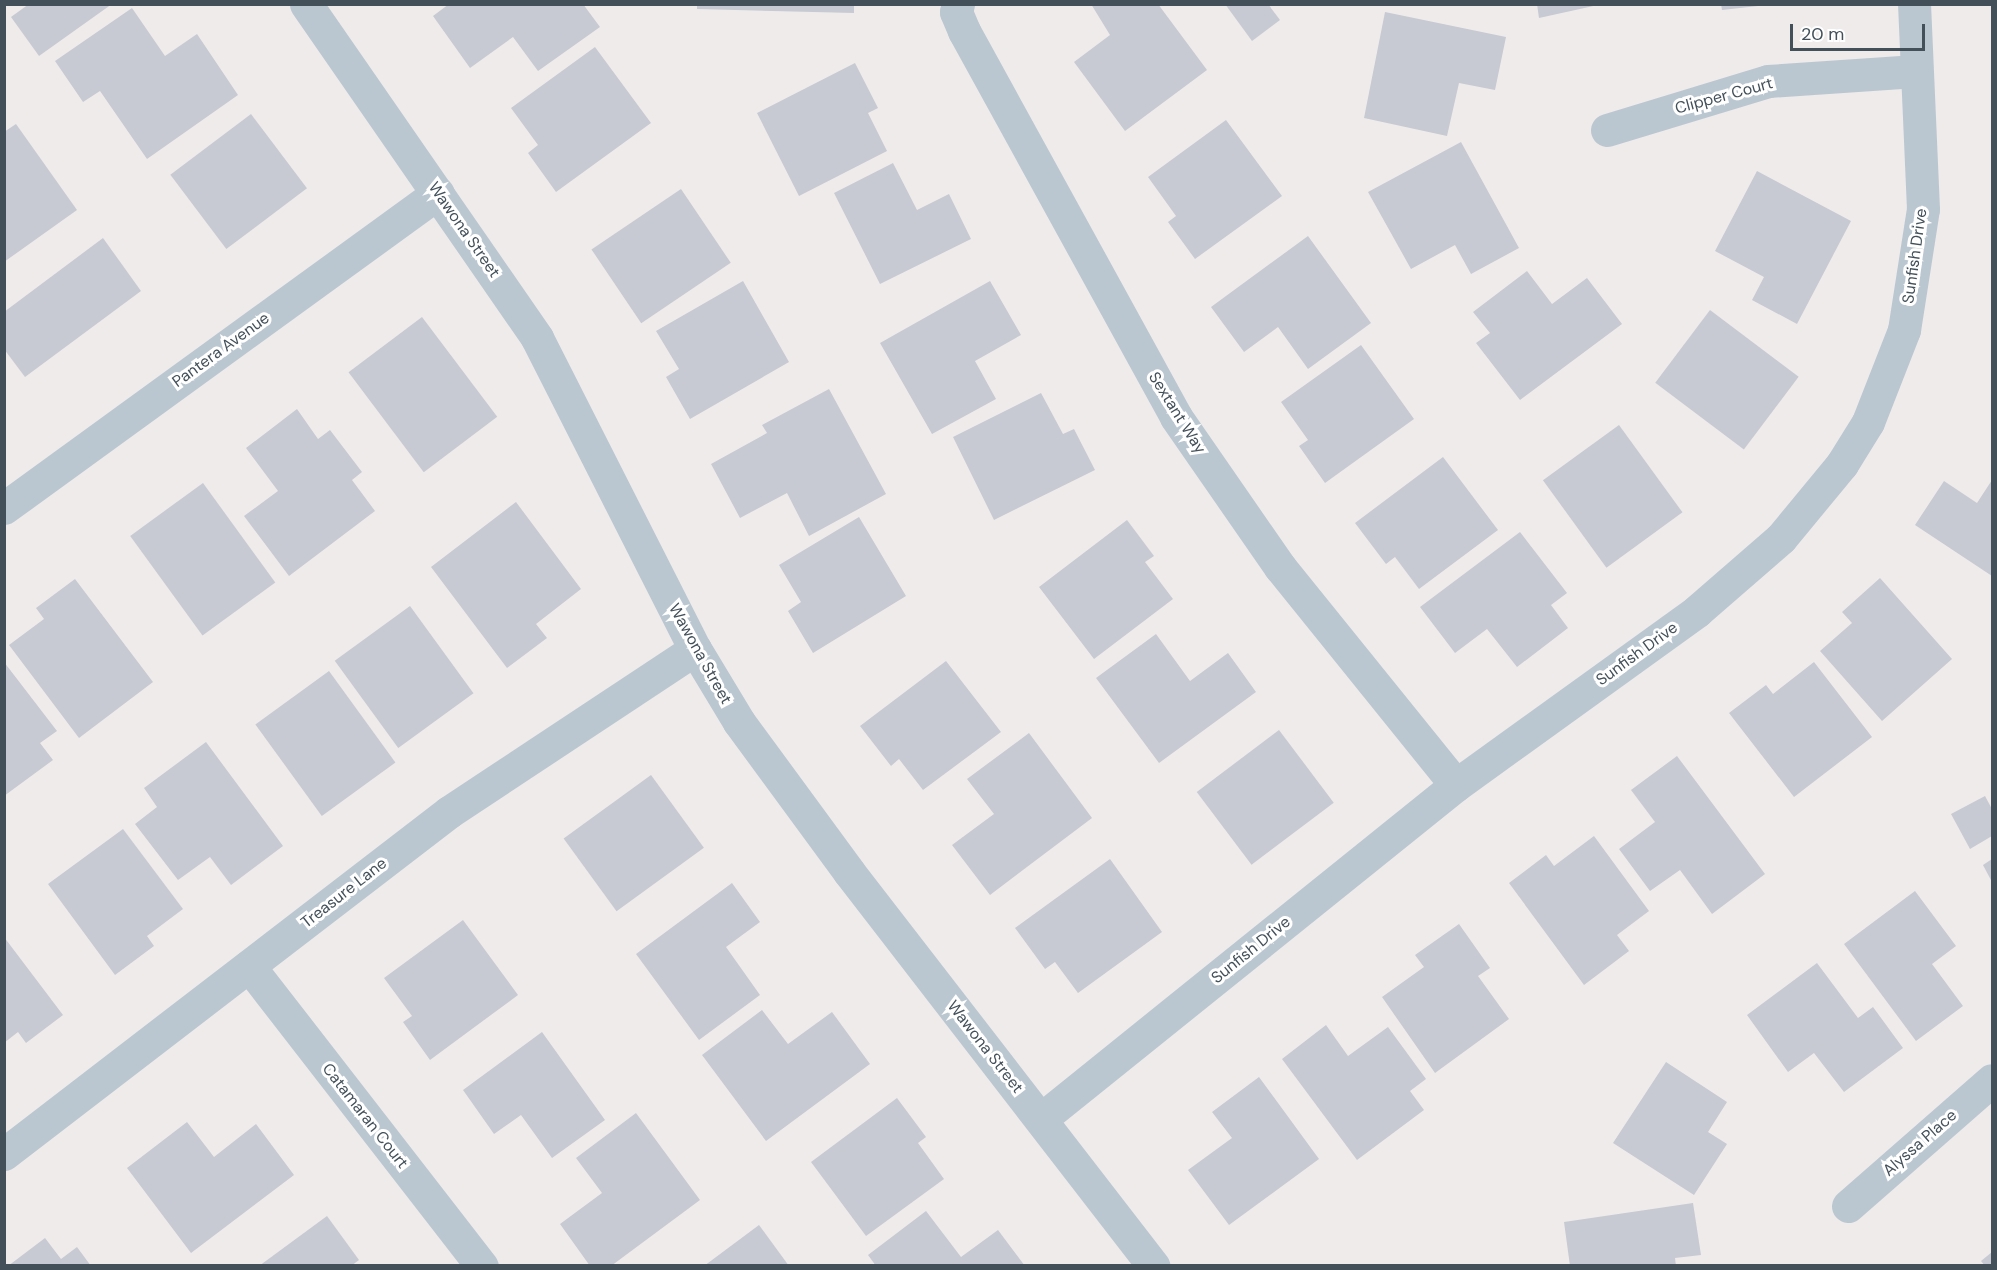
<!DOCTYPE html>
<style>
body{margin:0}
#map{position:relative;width:1997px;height:1270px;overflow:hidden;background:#efebeb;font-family:"DM Sans",sans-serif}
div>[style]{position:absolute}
.building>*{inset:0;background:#c7cad2;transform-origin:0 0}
.minor>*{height:33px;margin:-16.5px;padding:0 16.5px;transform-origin:16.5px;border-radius:16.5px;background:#bbc7d0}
span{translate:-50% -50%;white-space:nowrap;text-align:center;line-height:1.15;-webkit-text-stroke:6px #fff;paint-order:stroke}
.street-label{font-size:16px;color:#43505a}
.frame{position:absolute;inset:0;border:6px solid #43505a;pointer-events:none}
.scale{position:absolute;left:1790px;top:24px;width:135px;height:27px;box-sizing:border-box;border:3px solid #43505a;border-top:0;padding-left:8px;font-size:18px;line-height:21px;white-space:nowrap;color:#43505a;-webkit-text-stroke:4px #fff;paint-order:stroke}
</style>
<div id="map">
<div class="building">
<i style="clip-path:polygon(29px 4px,112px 4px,39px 56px,11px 17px)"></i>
<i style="clip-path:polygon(449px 4px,583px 4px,600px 27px,538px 71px,513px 37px,470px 68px,433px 16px)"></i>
<i style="clip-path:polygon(1091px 4px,1158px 4px,1207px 70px,1125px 131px,1074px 62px,1110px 35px)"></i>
<i style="clip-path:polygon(1225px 4px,1268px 4px,1280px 20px,1252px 41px)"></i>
<i style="clip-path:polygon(1537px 4px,1598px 4px,1598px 5px,1539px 18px)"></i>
<i style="clip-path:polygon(1721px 4px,1757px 4px,1758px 6px,1722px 10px)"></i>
<i style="clip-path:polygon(697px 5px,854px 5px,854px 13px,697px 9px)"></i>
<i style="clip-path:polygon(132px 8px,165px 56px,197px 34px,238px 95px,147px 159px,100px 91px,83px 102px,55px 61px)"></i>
<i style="clip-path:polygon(1385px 12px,1506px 37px,1495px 90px,1459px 83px,1447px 136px,1364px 118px)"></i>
<i style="clip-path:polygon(595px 47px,651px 123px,556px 192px,528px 153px,538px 145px,511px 108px)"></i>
<i style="clip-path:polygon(855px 63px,878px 108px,868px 113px,887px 151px,799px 196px,757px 113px)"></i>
<i style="left:251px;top:114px;width:93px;height:101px;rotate:53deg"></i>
<i style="clip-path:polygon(1226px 120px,1282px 196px,1195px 259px,1168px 222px,1176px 216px,1148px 177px)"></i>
<i style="clip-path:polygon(16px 124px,77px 210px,4px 262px,4px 132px)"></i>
<i style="clip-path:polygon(1461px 142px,1519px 248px,1471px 274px,1455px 245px,1411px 269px,1368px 192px)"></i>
<i style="clip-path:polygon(893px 163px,917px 210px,949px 194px,971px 239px,880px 284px,834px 193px)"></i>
<i style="clip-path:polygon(1757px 171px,1851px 221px,1797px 324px,1752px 300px,1764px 277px,1715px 251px)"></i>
<i style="left:681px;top:189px;width:89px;height:108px;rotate:56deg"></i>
<i style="clip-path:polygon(1308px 236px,1371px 323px,1308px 369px,1278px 327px,1244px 352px,1211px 307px)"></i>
<i style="clip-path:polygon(103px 238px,141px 291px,25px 377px,4px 349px,4px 312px)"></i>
<i style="clip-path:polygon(1527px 271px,1552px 304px,1587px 278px,1622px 324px,1520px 400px,1476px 343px,1490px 333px,1473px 312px)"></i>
<i style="clip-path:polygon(743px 281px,789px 362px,690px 419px,666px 377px,679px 369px,656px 331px)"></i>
<i style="clip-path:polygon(990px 281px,1021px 335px,975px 361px,996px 399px,932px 434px,880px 343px)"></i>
<i style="left:1710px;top:310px;width:111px;height:91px;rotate:37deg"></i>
<i style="left:422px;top:317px;width:125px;height:92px;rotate:53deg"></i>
<i style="clip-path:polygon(1361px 345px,1414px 419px,1325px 483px,1299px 446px,1308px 440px,1281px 402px)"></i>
<i style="clip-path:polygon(829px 389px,886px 494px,809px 536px,787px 493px,740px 518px,711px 464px,767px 433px,762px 425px)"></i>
<i style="clip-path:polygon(1041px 393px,1063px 434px,1074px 429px,1095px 470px,994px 520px,953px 437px)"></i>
<i style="clip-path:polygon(297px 409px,318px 439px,330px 430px,362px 472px,352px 480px,375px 511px,289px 576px,244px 516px,278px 491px,246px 448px)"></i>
<i style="left:1619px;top:425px;width:108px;height:94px;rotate:54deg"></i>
<i style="clip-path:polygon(1443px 457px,1498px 530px,1419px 589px,1395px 557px,1386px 564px,1355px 523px)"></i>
<i style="clip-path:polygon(1992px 480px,1992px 576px,1915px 525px,1944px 481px,1977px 503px)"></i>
<i style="left:203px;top:483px;width:123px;height:90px;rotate:54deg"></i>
<i style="clip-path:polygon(516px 502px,581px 589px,536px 624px,547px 638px,507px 668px,431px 567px)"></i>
<i style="clip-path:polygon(859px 517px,906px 596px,813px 653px,788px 611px,801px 602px,779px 565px)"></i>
<i style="clip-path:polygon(1127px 520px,1154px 556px,1145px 562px,1173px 599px,1094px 659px,1039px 587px)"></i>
<i style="clip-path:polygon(1520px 532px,1567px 593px,1551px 605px,1568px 628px,1517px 667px,1487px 629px,1455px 653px,1420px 607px)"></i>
<i style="clip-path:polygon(1880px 578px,1952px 659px,1882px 721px,1820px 651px,1852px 623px,1842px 612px)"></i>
<i style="clip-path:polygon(75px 579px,153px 682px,79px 738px,9px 645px,44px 619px,36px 608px)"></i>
<i style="left:410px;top:606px;width:108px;height:93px;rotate:54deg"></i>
<i style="clip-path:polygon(1156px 634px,1190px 681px,1228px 653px,1256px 692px,1159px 763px,1096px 678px)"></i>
<i style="clip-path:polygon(946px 661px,1001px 732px,923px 790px,899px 759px,891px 766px,860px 726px)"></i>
<i style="clip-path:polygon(4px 662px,57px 731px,40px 743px,53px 760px,4px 796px)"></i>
<i style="clip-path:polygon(1814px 662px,1872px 737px,1794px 797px,1729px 713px,1766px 685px,1773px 694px)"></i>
<i style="left:329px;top:671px;width:113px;height:91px;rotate:54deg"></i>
<i style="left:1279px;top:730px;width:91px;height:103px;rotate:53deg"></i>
<i style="clip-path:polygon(1029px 733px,1092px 818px,990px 895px,952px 845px,994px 814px,967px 779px)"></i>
<i style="clip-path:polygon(206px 742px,283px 846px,231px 885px,210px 857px,178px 880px,135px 824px,157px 807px,144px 788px)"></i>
<i style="clip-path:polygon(1677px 756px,1765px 874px,1712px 914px,1680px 870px,1650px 891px,1619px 849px,1655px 822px,1631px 790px)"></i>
<i style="left:651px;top:775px;width:90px;height:108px;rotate:54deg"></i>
<i style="clip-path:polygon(1985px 796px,1992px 809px,1992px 836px,1970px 849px,1951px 814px)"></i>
<i style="clip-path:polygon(123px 829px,183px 909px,147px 936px,154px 946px,115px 975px,48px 884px)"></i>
<i style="clip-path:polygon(1594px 836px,1649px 911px,1617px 935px,1629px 951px,1584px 985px,1509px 883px,1546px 855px,1554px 866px)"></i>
<i style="clip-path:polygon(1110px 859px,1162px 932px,1078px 993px,1055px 962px,1045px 969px,1015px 928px)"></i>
<i style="clip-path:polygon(1992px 859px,1992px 882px,1983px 865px)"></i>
<i style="clip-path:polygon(732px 883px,760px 922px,726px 947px,760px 995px,699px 1040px,636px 954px)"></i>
<i style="clip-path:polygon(1915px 891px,1956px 946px,1932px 964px,1963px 1006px,1916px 1041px,1844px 944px)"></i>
<i style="clip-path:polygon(463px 920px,518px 995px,430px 1060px,403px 1022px,412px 1016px,384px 978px)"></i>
<i style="clip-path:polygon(1459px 924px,1490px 968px,1478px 976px,1509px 1019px,1435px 1073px,1382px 997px,1424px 967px,1415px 955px)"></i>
<i style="clip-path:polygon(4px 937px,63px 1015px,26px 1043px,18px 1032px,4px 1043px)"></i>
<i style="clip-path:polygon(1817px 963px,1858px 1018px,1873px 1007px,1903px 1048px,1844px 1092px,1814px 1053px,1788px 1072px,1747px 1015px)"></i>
<i style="clip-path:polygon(762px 1010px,788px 1044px,832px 1012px,870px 1064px,766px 1141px,702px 1055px)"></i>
<i style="clip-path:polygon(1326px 1025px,1348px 1056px,1388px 1027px,1426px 1079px,1410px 1091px,1424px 1110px,1357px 1160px,1282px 1059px)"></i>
<i style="clip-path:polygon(542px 1032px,605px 1120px,552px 1158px,521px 1115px,494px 1134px,463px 1090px)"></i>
<i style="clip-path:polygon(1666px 1062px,1727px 1102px,1708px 1132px,1727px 1144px,1694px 1195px,1613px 1143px)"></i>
<i style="clip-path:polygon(1259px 1077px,1319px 1159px,1229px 1225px,1188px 1170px,1232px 1138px,1212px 1112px)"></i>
<i style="clip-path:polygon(897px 1098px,926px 1137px,918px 1143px,944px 1179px,866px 1236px,811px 1162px)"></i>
<i style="clip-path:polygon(636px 1113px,700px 1200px,611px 1266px,590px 1266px,560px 1224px,602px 1193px,576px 1158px)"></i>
<i style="clip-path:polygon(187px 1122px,214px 1157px,256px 1124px,294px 1175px,191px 1253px,127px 1168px)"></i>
<i style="clip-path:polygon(1693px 1203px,1701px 1255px,1675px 1258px,1676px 1266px,1570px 1266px,1564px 1222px)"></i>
<i style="clip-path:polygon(926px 1211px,961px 1257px,998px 1230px,1025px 1266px,876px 1266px,868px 1255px)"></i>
<i style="clip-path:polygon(327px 1216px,359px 1260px,351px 1266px,259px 1266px)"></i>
<i style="clip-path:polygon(759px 1225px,789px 1266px,704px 1266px)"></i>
<i style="clip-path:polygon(45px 1238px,61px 1259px,77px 1247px,91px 1266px,8px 1266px)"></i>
<i style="clip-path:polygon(1992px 1252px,1992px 1266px,1985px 1266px,1981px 1261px)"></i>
</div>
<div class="minor">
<i style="left:306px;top:4px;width:406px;rotate:55.3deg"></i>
<i style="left:537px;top:338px;width:349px;rotate:63.1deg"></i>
<i style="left:695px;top:649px;width:85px;rotate:58.9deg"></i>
<i style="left:739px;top:722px;width:186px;rotate:53.7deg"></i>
<i style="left:849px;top:872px;width:498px;rotate:52.3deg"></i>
<i style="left:958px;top:4px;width:8px;rotate:104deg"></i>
<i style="left:956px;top:12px;width:21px;rotate:67deg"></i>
<i style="left:964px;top:31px;width:440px;rotate:61.2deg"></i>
<i style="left:1176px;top:417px;width:183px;rotate:55.3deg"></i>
<i style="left:1280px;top:567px;width:280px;rotate:51.1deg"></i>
<i style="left:1607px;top:130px;width:168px;rotate:-16.9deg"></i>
<i style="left:1768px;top:81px;width:148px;rotate:-3.9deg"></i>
<i style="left:4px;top:508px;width:536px;rotate:-35.97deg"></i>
<i style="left:249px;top:966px;width:380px;rotate:52.2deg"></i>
<i style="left:1041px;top:1119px;width:533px;rotate:-38.83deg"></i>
<i style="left:1456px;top:785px;width:297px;rotate:-35.8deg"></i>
<i style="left:1697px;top:611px;width:111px;rotate:-41deg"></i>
<i style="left:1781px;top:538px;width:96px;rotate:-50.5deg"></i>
<i style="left:1842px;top:464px;width:49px;rotate:-58.2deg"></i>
<i style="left:1868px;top:422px;width:99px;rotate:-68.6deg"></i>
<i style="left:1904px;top:330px;width:122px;rotate:-81.1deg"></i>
<i style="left:1923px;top:209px;width:205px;rotate:-92.5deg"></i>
<i style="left:4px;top:1154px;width:561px;rotate:-37.54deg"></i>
<i style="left:449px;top:812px;width:295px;rotate:-33.5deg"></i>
<i style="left:1848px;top:1206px;width:191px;rotate:-41.2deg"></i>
</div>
<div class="street-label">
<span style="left:1724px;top:96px;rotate:-15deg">Clipper Court</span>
<span style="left:464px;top:230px;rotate:55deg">Wawona Street</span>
<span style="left:1915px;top:256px;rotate:-82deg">Sunfish Drive</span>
<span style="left:221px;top:350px;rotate:-36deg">Pantera Avenue</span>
<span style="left:1177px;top:413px;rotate:58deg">Sextant Way</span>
<span style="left:700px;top:654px;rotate:61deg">Wawona Street</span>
<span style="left:1637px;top:654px;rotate:-36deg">Sunfish Drive</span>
<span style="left:344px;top:893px;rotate:-38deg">Treasure Lane</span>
<span style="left:1251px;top:950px;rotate:-39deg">Sunfish Drive</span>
<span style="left:985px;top:1047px;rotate:52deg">Wawona Street</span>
<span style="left:365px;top:1116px;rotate:52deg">Catamaran Court</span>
<span style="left:1920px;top:1143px;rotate:-41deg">Alyssa Place</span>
</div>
<div class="frame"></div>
<div class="scale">20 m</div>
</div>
